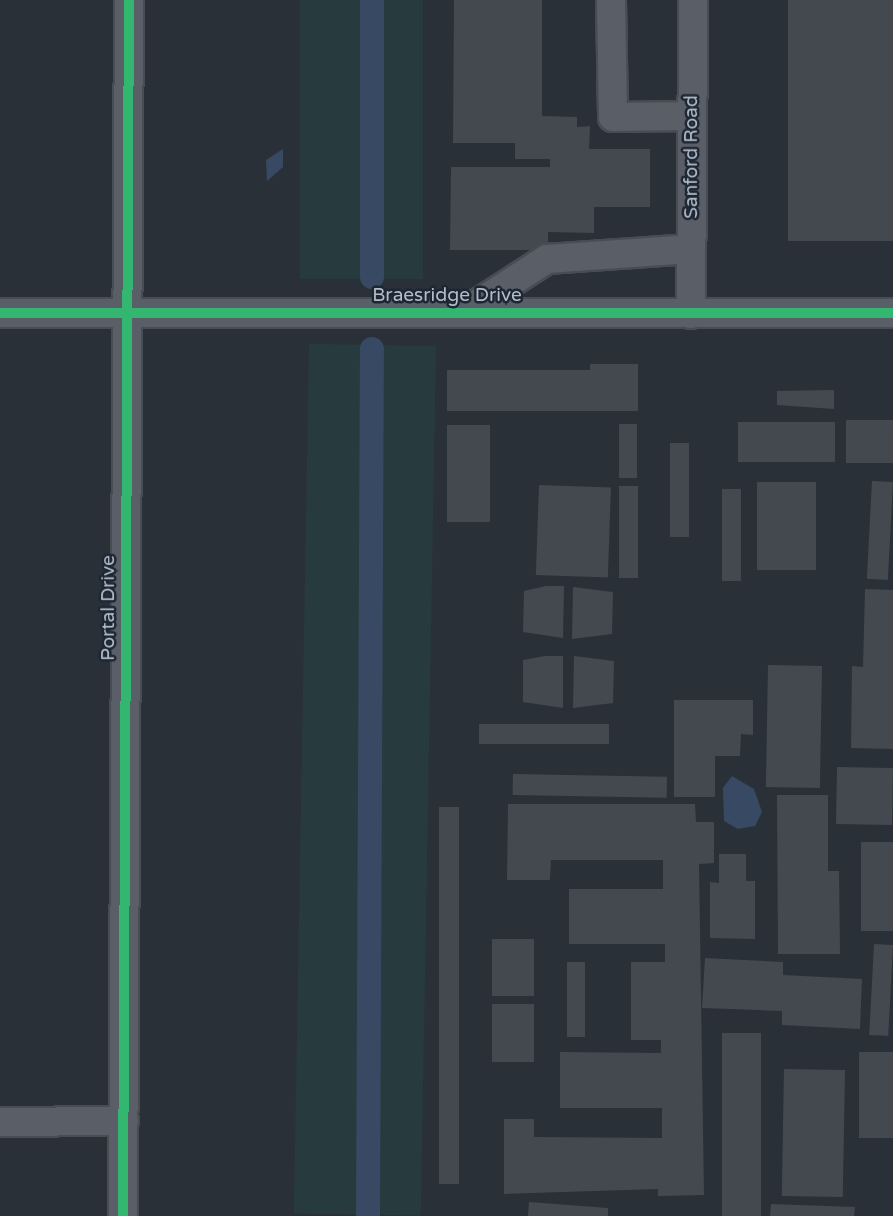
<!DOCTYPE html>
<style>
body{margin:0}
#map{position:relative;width:893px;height:1216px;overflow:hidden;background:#2a3038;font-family:"Varela Round",sans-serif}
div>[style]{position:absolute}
.green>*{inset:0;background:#273a3e;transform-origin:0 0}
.water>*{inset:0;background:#384963}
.canal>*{height:24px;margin:-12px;padding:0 12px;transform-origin:12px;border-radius:12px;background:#384963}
.building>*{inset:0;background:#444950;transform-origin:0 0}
.roads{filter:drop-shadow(2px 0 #484c53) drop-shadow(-2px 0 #484c53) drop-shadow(0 2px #484c53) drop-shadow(0 -2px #484c53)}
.minor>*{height:28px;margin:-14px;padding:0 14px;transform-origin:14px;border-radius:14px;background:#5a5e66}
.cycleway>*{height:10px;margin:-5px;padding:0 5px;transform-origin:5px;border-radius:5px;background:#33b770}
span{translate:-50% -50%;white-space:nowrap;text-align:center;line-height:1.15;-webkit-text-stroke:5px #1d2633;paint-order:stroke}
.street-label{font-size:19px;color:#b4bcc9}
</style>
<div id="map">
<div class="green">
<i style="left:300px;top:0;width:123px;height:279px"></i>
<i style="left:436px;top:346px;width:870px;height:127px;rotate:91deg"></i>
</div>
<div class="water">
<i style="clip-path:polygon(283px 149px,283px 167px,267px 181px,266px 160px)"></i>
<i style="clip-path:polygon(732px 776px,754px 789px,762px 812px,755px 826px,738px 829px,724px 821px,723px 788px)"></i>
</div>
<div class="canal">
<i style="left:372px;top:277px;width:277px;rotate:-90deg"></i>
<i style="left:368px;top:1216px;width:867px;rotate:-89.74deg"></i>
</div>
<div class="building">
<i style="clip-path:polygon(454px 0,542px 0,542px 116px,577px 117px,577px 127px,590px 126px,589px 149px,650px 149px,650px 207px,594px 207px,594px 233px,548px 232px,548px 250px,450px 250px,451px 167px,550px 167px,550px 159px,515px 159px,515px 143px,453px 143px)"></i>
<i style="left:788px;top:0;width:105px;height:241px"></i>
<i style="clip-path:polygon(590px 364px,638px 364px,638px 411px,447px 411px,447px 370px,590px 370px)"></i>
<i style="clip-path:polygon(834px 390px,834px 409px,777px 405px,777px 391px)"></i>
<i style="left:846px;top:420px;width:47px;height:43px"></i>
<i style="left:738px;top:422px;width:97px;height:40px"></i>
<i style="left:619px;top:424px;width:18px;height:54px"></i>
<i style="left:447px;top:425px;width:43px;height:97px"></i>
<i style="left:670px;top:443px;width:19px;height:94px"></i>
<i style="left:872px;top:481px;width:21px;height:98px;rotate:3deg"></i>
<i style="left:816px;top:482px;width:88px;height:59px;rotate:90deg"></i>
<i style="left:539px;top:485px;width:72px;height:90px;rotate:2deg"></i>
<i style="left:619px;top:486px;width:19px;height:92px"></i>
<i style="left:722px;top:489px;width:19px;height:92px"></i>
<i style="clip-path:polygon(546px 586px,564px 586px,563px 638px,523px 632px,524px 591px)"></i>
<i style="clip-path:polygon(573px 587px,613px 592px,612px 634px,572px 639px)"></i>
<i style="clip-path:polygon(865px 589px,893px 590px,893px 749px,851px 748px,852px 666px,863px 667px)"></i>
<i style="clip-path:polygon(545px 656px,563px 656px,563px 708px,523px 702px,523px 660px)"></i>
<i style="clip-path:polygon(574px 656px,614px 661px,613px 703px,573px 708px)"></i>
<i style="left:768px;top:665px;width:54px;height:122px;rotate:1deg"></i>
<i style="clip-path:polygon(674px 700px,753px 700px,753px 735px,741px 734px,740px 756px,715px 756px,715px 797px,674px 797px)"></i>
<i style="left:609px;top:724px;width:20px;height:130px;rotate:90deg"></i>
<i style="left:837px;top:767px;width:56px;height:57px;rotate:1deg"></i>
<i style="left:513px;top:774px;width:154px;height:21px;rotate:1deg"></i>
<i style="clip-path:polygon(777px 795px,828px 795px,828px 871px,839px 871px,840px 954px,778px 954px)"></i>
<i style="clip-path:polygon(508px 804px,695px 804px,696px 822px,714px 822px,714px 863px,699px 864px,704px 1195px,658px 1196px,658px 1189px,504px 1194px,504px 1119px,534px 1119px,534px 1137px,662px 1138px,662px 1108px,560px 1108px,560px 1052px,661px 1053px,661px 1040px,631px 1040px,631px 962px,665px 962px,665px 944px,569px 944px,569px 889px,663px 889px,663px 860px,551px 860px,550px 880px,507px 880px)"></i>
<i style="left:439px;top:807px;width:20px;height:377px"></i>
<i style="left:861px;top:842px;width:32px;height:89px"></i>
<i style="clip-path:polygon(719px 854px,746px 854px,746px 881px,755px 881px,755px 939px,710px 938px,710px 882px,719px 883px)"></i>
<i style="left:534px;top:939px;width:57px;height:42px;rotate:90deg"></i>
<i style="left:874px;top:944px;width:19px;height:91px;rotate:3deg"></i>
<i style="clip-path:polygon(705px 958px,783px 962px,783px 975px,862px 979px,860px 1029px,782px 1025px,782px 1011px,702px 1008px)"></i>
<i style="left:567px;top:962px;width:18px;height:75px"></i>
<i style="left:492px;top:1004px;width:42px;height:58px"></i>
<i style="left:722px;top:1033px;width:39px;height:183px"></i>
<i style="left:893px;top:1052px;width:86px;height:34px;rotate:90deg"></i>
<i style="left:784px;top:1069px;width:61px;height:127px;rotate:1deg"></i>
<i style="clip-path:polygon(529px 1202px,608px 1208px,608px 1216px,528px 1216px)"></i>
<i style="clip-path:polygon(771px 1204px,855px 1207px,854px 1216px,770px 1216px)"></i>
</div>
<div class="roads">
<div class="minor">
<i style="left:611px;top:0;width:117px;rotate:89deg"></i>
<i style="left:613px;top:117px;width:79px;rotate:-0.7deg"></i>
<i style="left:465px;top:312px;width:98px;rotate:-32.9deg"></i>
<i style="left:547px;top:259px;width:144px;rotate:-4deg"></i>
<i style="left:0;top:313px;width:893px"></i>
<i style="left:691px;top:314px;width:314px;rotate:-89.6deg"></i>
<i style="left:0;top:1122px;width:124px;rotate:-0.5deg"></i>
<i style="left:123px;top:1216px;width:1216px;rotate:-89.72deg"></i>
</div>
</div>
<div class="cycleway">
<i style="left:0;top:313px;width:893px"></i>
<i style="left:123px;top:1216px;width:1216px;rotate:-89.72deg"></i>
</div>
<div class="street-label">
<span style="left:692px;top:157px;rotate:-90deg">Sanford Road</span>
<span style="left:447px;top:296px">Braesridge Drive</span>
<span style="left:109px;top:608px;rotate:-90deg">Portal Drive</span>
</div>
</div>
